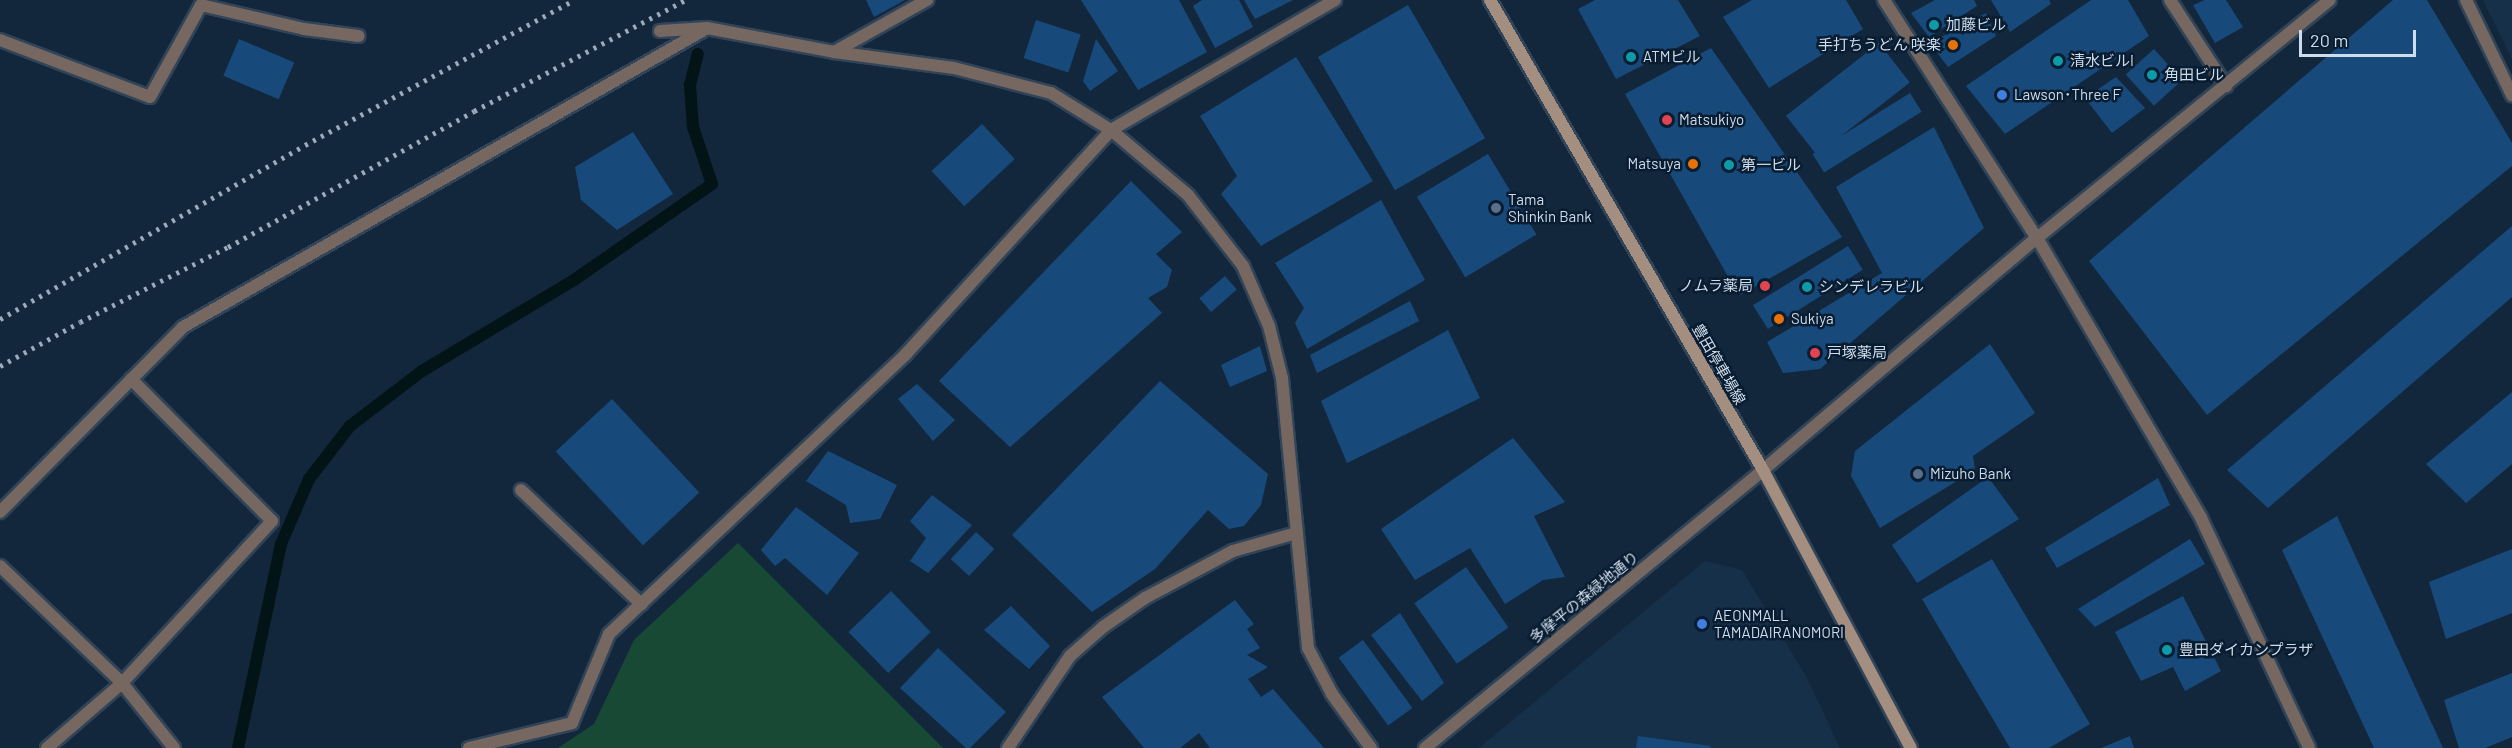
<!DOCTYPE html>
<meta charset="utf-8">
<style>
body{margin:0}
#map{position:relative;width:2512px;height:748px;overflow:hidden;background:#13273c;font-family:Barlow,"Noto Sans JP",sans-serif}
div>[style]{position:absolute}
.built>*{inset:0;background:#17304a}
.green>*{inset:0;background:#174935}
.stream>*{height:12px;margin:-6px;padding:0 6px;transform-origin:6px;border-radius:6px;background:#031416}
.building>*{inset:0;background:#174a7b;transform-origin:0 0}
.roads{filter:drop-shadow(2px 0 #314458) drop-shadow(-2px 0 #314458) drop-shadow(0 2px #314458) drop-shadow(0 -2px #314458)}
.service>*{height:12px;margin:-6px;padding:0 6px;transform-origin:6px;border-radius:6px;background:#766860}
.minor>*{height:12px;margin:-6px;padding:0 6px;transform-origin:6px;border-radius:6px;background:#766860}
.tertiary>*{height:12px;margin:-6px;padding:0 6px;transform-origin:6px;border-radius:6px;background:#766860}
.secondary>*{height:12px;margin:-6px;padding:0 6px;transform-origin:6px;border-radius:6px;background:#a48e80}
.rail>*{height:4.5px;margin-top:-2.25px;transform-origin:0;background:repeating-linear-gradient(90deg,#9dacbc 0 3px,transparent 0 9px)}
.dots>*{width:16px;height:16px;translate:-50% -50%;box-sizing:border-box;border:3px solid #091d32;border-radius:50%}
span{translate:-50% -50%;white-space:nowrap;text-align:center;line-height:1.15;-webkit-text-stroke:5px #091d32;paint-order:stroke}
.poi-label{font-size:15px;color:#cfdcea}
.left{translate:0 -50%;text-align:left}
.right{translate:-100% -50%;text-align:right}
.street-label{font-size:15px;color:#cfdcea}
.scale{position:absolute;left:2299px;top:30px;width:117px;height:27px;box-sizing:border-box;border:3px solid #cfdcea;border-top:0;padding-left:8px;font-size:18px;line-height:21px;white-space:nowrap;color:#cfdcea;-webkit-text-stroke:4px #091d32;paint-order:stroke}
</style>
<div id="map">
<div class="built">
<i style="clip-path:polygon(2483px 0,2512px 0,2512px 59px)"></i>
<i style="clip-path:polygon(1705px 561px,1742px 570px,1807px 678px,1840px 748px,1479px 748px)"></i>
</div>
<div class="green">
<i style="clip-path:polygon(738px 543px,943px 748px,558px 748px,594px 724px,634px 640px)"></i>
</div>
<div class="stream">
<i style="left:238px;top:748px;width:208px;rotate:-78.1deg"></i>
<i style="left:281px;top:544px;width:71px;rotate:-66.7deg"></i>
<i style="left:309px;top:479px;width:67px;rotate:-52.3deg"></i>
<i style="left:350px;top:426px;width:91px;rotate:-37.4deg"></i>
<i style="left:422px;top:371px;width:177px;rotate:-30.9deg"></i>
<i style="left:574px;top:280px;width:168px;rotate:-34.8deg"></i>
<i style="left:712px;top:184px;width:60px;rotate:-108.4deg"></i>
<i style="left:693px;top:127px;width:42px;rotate:-94.1deg"></i>
<i style="left:690px;top:85px;width:32px;rotate:-76deg"></i>
</div>
<div class="building">
<i style="clip-path:polygon(866px 0,905px 0,874px 17px)"></i>
<i style="clip-path:polygon(1081px 0,1179px 0,1207px 52px,1138px 90px)"></i>
<i style="clip-path:polygon(1202px 0,1239px 0,1253px 27px,1215px 48px,1193px 6px)"></i>
<i style="clip-path:polygon(1244px 0,1293px 0,1255px 19px)"></i>
<i style="clip-path:polygon(1595px 0,1678px 0,1700px 36px,1616px 79px,1578px 9px)"></i>
<i style="clip-path:polygon(1752px 0,1846px 0,1863px 29px,1769px 88px,1723px 17px)"></i>
<i style="clip-path:polygon(1935px 0,1974px 0,1977px 6px,1929px 37px,1911px 13px)"></i>
<i style="clip-path:polygon(1991px 0,2049px 0,2051px 4px,2010px 32px)"></i>
<i style="clip-path:polygon(2091px 0,2128px 0,2149px 36px,2005px 134px,1966px 86px)"></i>
<i style="clip-path:polygon(2205px 0,2226px 0,2243px 27px,2215px 43px,2193px 5px)"></i>
<i style="clip-path:polygon(2393px 0,2427px 0,2512px 143px,2512px 166px,2207px 415px,2089px 261px)"></i>
<i style="left:1408px;top:5px;width:154px;height:104px;rotate:60deg"></i>
<i style="clip-path:polygon(1986px 13px,1996px 36px,1948px 67px,1930px 43px)"></i>
<i style="left:1036px;top:20px;width:47px;height:40px;rotate:18deg"></i>
<i style="left:239px;top:39px;width:60px;height:40px;rotate:23deg"></i>
<i style="clip-path:polygon(1096px 39px,1118px 71px,1090px 91px,1083px 81px)"></i>
<i style="left:1879px;top:43px;width:50px;height:118px;rotate:52deg"></i>
<i style="clip-path:polygon(1711px 48px,1842px 237px,1739px 296px,1625px 94px)"></i>
<i style="left:2154px;top:49px;width:42px;height:38px;rotate:48deg"></i>
<i style="clip-path:polygon(1296px 57px,1373px 181px,1261px 246px,1221px 194px,1237px 176px,1200px 116px)"></i>
<i style="clip-path:polygon(2116px 77px,2145px 108px,2112px 133px,2085px 98px)"></i>
<i style="left:1910px;top:93px;width:22px;height:115px;rotate:58deg"></i>
<i style="left:982px;top:124px;width:48px;height:69px;rotate:47deg"></i>
<i style="clip-path:polygon(1934px 127px,1984px 228px,1820px 369px,1783px 373px,1767px 342px,1882px 273px,1836px 187px)"></i>
<i style="clip-path:polygon(633px 132px,673px 194px,617px 230px,581px 200px,575px 167px)"></i>
<i style="left:1488px;top:154px;width:94px;height:83px;rotate:59deg"></i>
<i style="clip-path:polygon(1131px 181px,1182px 232px,1156px 254px,1172px 270px,1167px 287px,1148px 298px,1162px 313px,1010px 447px,939px 381px)"></i>
<i style="clip-path:polygon(1381px 200px,1425px 280px,1307px 349px,1295px 323px,1304px 308px,1275px 263px)"></i>
<i style="clip-path:polygon(2512px 226px,2512px 297px,2268px 508px,2227px 470px)"></i>
<i style="left:1848px;top:246px;width:28px;height:112px;rotate:58deg"></i>
<i style="left:1225px;top:276px;width:18px;height:34px;rotate:49deg"></i>
<i style="clip-path:polygon(1410px 301px,1419px 321px,1317px 373px,1310px 355px)"></i>
<i style="clip-path:polygon(1448px 330px,1480px 398px,1347px 463px,1321px 401px)"></i>
<i style="clip-path:polygon(1990px 344px,2035px 413px,1973px 456px,1975px 470px,1880px 528px,1851px 476px,1855px 451px)"></i>
<i style="clip-path:polygon(1260px 346px,1267px 371px,1230px 387px,1221px 365px)"></i>
<i style="clip-path:polygon(1160px 381px,1268px 474px,1261px 505px,1244px 526px,1229px 529px,1208px 510px,1155px 569px,1092px 612px,1012px 535px)"></i>
<i style="clip-path:polygon(917px 384px,955px 420px,933px 441px,898px 399px)"></i>
<i style="clip-path:polygon(2512px 392px,2512px 464px,2466px 503px,2426px 464px)"></i>
<i style="left:612px;top:399px;width:128px;height:77px;rotate:47deg"></i>
<i style="clip-path:polygon(1513px 438px,1565px 502px,1534px 516px,1565px 577px,1543px 580px,1505px 604px,1470px 548px,1415px 580px,1381px 529px)"></i>
<i style="clip-path:polygon(828px 451px,897px 485px,880px 519px,850px 523px,846px 505px,806px 481px)"></i>
<i style="clip-path:polygon(1988px 477px,2019px 519px,1917px 583px,1892px 545px)"></i>
<i style="clip-path:polygon(2158px 478px,2170px 505px,2057px 568px,2045px 548px)"></i>
<i style="clip-path:polygon(932px 495px,972px 525px,928px 573px,910px 561px,926px 538px,910px 521px)"></i>
<i style="clip-path:polygon(796px 507px,859px 553px,827px 595px,785px 558px,775px 566px,761px 550px)"></i>
<i style="clip-path:polygon(2337px 516px,2443px 748px,2374px 748px,2282px 550px)"></i>
<i style="left:976px;top:532px;width:25px;height:37px;rotate:43deg"></i>
<i style="clip-path:polygon(2190px 539px,2205px 564px,2095px 627px,2078px 609px)"></i>
<i style="clip-path:polygon(2512px 549px,2512px 613px,2446px 639px,2429px 582px)"></i>
<i style="clip-path:polygon(1992px 559px,2090px 724px,2049px 748px,2010px 748px,1922px 599px)"></i>
<i style="left:1466px;top:567px;width:74px;height:63px;rotate:55deg"></i>
<i style="left:891px;top:591px;width:57px;height:59px;rotate:46deg"></i>
<i style="clip-path:polygon(2183px 596px,2221px 671px,2185px 691px,2173px 667px,2141px 681px,2115px 632px)"></i>
<i style="clip-path:polygon(1235px 600px,1254px 624px,1247px 629px,1260px 648px,1247px 655px,1268px 667px,1248px 679px,1261px 697px,1273px 689px,1324px 748px,1210px 748px,1199px 733px,1180px 748px,1144px 748px,1102px 697px)"></i>
<i style="clip-path:polygon(1011px 606px,1050px 646px,1029px 669px,984px 630px)"></i>
<i style="clip-path:polygon(1400px 613px,1444px 683px,1422px 701px,1371px 635px)"></i>
<i style="left:1363px;top:640px;width:84px;height:30px;rotate:54deg"></i>
<i style="clip-path:polygon(938px 648px,1006px 712px,970px 748px,966px 748px,900px 688px)"></i>
<i style="clip-path:polygon(2512px 673px,2512px 737px,2485px 748px,2459px 748px,2444px 700px)"></i>
<i style="clip-path:polygon(1638px 736px,1711px 746px,1710px 748px,1636px 748px)"></i>
<i style="clip-path:polygon(2130px 736px,2134px 748px,2101px 748px)"></i>
</div>
<div class="roads">
<div class="service">
<i style="left:0;top:40px;width:160px;rotate:20.8deg"></i>
<i style="left:150px;top:97px;width:105px;rotate:-61deg"></i>
<i style="left:201px;top:5px;width:106px;rotate:13.1deg"></i>
<i style="left:304px;top:29px;width:55px;rotate:7.3deg"></i>
<i style="left:834px;top:52px;width:107px;rotate:-29.2deg"></i>
</div>
<div class="minor">
<i style="left:1884px;top:0;width:283px;rotate:57.3deg"></i>
<i style="left:2037px;top:238px;width:324px;rotate:59.6deg"></i>
<i style="left:2201px;top:518px;width:254px;rotate:64.8deg"></i>
<i style="left:2170px;top:0;width:103px;rotate:56.9deg"></i>
<i style="left:2466px;top:0;width:106px;rotate:64.2deg"></i>
<i style="left:660px;top:31px;width:47px;rotate:-3.7deg"></i>
<i style="left:707px;top:28px;width:129px;rotate:10.7deg"></i>
<i style="left:834px;top:52px;width:121px;rotate:7.6deg"></i>
<i style="left:954px;top:68px;width:100px;rotate:14.5deg"></i>
<i style="left:1051px;top:93px;width:70px;rotate:31.7deg"></i>
<i style="left:1111px;top:130px;width:101px;rotate:40.2deg"></i>
<i style="left:1188px;top:195px;width:90px;rotate:52.2deg"></i>
<i style="left:1243px;top:266px;width:65px;rotate:66.6deg"></i>
<i style="left:1269px;top:326px;width:54px;rotate:76deg"></i>
<i style="left:1282px;top:378px;width:271px;rotate:84.5deg"></i>
<i style="left:1308px;top:648px;width:52px;rotate:62.4deg"></i>
<i style="left:1332px;top:694px;width:67px;rotate:54.2deg"></i>
<i style="left:521px;top:490px;width:166px;rotate:43.5deg"></i>
<i style="left:0;top:512px;width:260px;rotate:-45.3deg"></i>
<i style="left:183px;top:327px;width:600px;rotate:-29.69deg"></i>
<i style="left:0;top:566px;width:169px;rotate:43.8deg"></i>
<i style="left:122px;top:683px;width:83px;rotate:51.3deg"></i>
<i style="left:47px;top:748px;width:99px;rotate:-40.9deg"></i>
<i style="left:122px;top:683px;width:221px;rotate:-47.2deg"></i>
<i style="left:272px;top:521px;width:200px;rotate:-134.8deg"></i>
<i style="left:469px;top:748px;width:106px;rotate:-13.6deg"></i>
<i style="left:572px;top:723px;width:96px;rotate:-67.4deg"></i>
<i style="left:609px;top:634px;width:408px;rotate:-43.3deg"></i>
<i style="left:906px;top:354px;width:304px;rotate:-47.5deg"></i>
<i style="left:1111px;top:130px;width:259px;rotate:-30.1deg"></i>
<i style="left:1008px;top:748px;width:111px;rotate:-56deg"></i>
<i style="left:1070px;top:656px;width:44px;rotate:-41.3deg"></i>
<i style="left:1103px;top:627px;width:51px;rotate:-34.6deg"></i>
<i style="left:1145px;top:598px;width:100px;rotate:-28.1deg"></i>
<i style="left:1233px;top:551px;width:66px;rotate:-15.9deg"></i>
</div>
<div class="tertiary">
<i style="left:1425px;top:748px;width:438px;rotate:-39.4deg"></i>
<i style="left:1763px;top:470px;width:359px;rotate:-40.3deg"></i>
<i style="left:2037px;top:238px;width:377px;rotate:-39.1deg"></i>
</div>
<div class="secondary">
<i style="left:1490px;top:0;width:544px;rotate:59.85deg"></i>
<i style="left:1763px;top:470px;width:315px;rotate:62deg"></i>
</div>
</div>
<div class="rail">
<i style="left:0;top:319px;width:351px;rotate:-29.7deg"></i>
<i style="left:305px;top:145px;width:306px;rotate:-28.3deg"></i>
<i style="left:0;top:366px;width:91px;rotate:-28.8deg"></i>
<i style="left:80px;top:322px;width:166px;rotate:-26.9deg"></i>
<i style="left:228px;top:247px;width:281px;rotate:-28.9deg"></i>
<i style="left:474px;top:111px;width:238px;rotate:-27.7deg"></i>
</div>
<div class="dots">
<i style="left:1934px;top:25px;background:#0f9aa8"></i>
<i style="left:1953px;top:45px;background:#e8710a"></i>
<i style="left:1631px;top:57px;background:#0f9aa8"></i>
<i style="left:2058px;top:61px;background:#0f9aa8"></i>
<i style="left:2152px;top:75px;background:#0f9aa8"></i>
<i style="left:2002px;top:95px;background:#3f7fe0"></i>
<i style="left:1667px;top:120px;background:#e0444e"></i>
<i style="left:1693px;top:164px;background:#e8710a"></i>
<i style="left:1729px;top:165px;background:#0f9aa8"></i>
<i style="left:1496px;top:208px;background:#5c6f8a"></i>
<i style="left:1765px;top:286px;background:#e0444e"></i>
<i style="left:1807px;top:287px;background:#0f9aa8"></i>
<i style="left:1779px;top:319px;background:#e8710a"></i>
<i style="left:1815px;top:353px;background:#e0444e"></i>
<i style="left:1918px;top:474px;background:#5c6f8a"></i>
<i style="left:1702px;top:624px;background:#3f7fe0"></i>
<i style="left:2167px;top:650px;background:#0f9aa8"></i>
</div>
<div class="poi-label">
<span class="left" style="left:1946px;top:25px">加藤ビル</span>
<span class="right" style="left:1941px;top:45px">手打ちうどん 咲楽</span>
<span class="left" style="left:1643px;top:57px">ATMビル</span>
<span class="left" style="left:2070px;top:61px">清水ビルI</span>
<span class="left" style="left:2164px;top:75px">角田ビル</span>
<span class="left" style="left:2014px;top:95px">Lawson･Three F</span>
<span class="left" style="left:1679px;top:120px">Matsukiyo</span>
<span class="right" style="left:1681px;top:164px">Matsuya</span>
<span class="left" style="left:1741px;top:165px">第一ビル</span>
<span class="left" style="left:1508px;top:208px">Tama<br>Shinkin Bank</span>
<span class="right" style="left:1753px;top:286px">ノムラ薬局</span>
<span class="left" style="left:1819px;top:287px">シンデレラビル</span>
<span class="left" style="left:1791px;top:319px">Sukiya</span>
<span class="left" style="left:1827px;top:353px">戸塚薬局</span>
<span class="left" style="left:1930px;top:474px">Mizuho Bank</span>
<span class="left" style="left:1714px;top:624px">AEONMALL<br>TAMADAIRANOMORI</span>
<span class="left" style="left:2179px;top:650px">豊田ダイカンプラザ</span>
</div>
<div class="street-label">
<span style="left:1719px;top:364px;rotate:60deg">豊田停車場線</span>
<span style="left:1584px;top:597px;rotate:-39deg">多摩平の森緑地通り</span>
</div>
<div class="scale">20 m</div>
</div>
